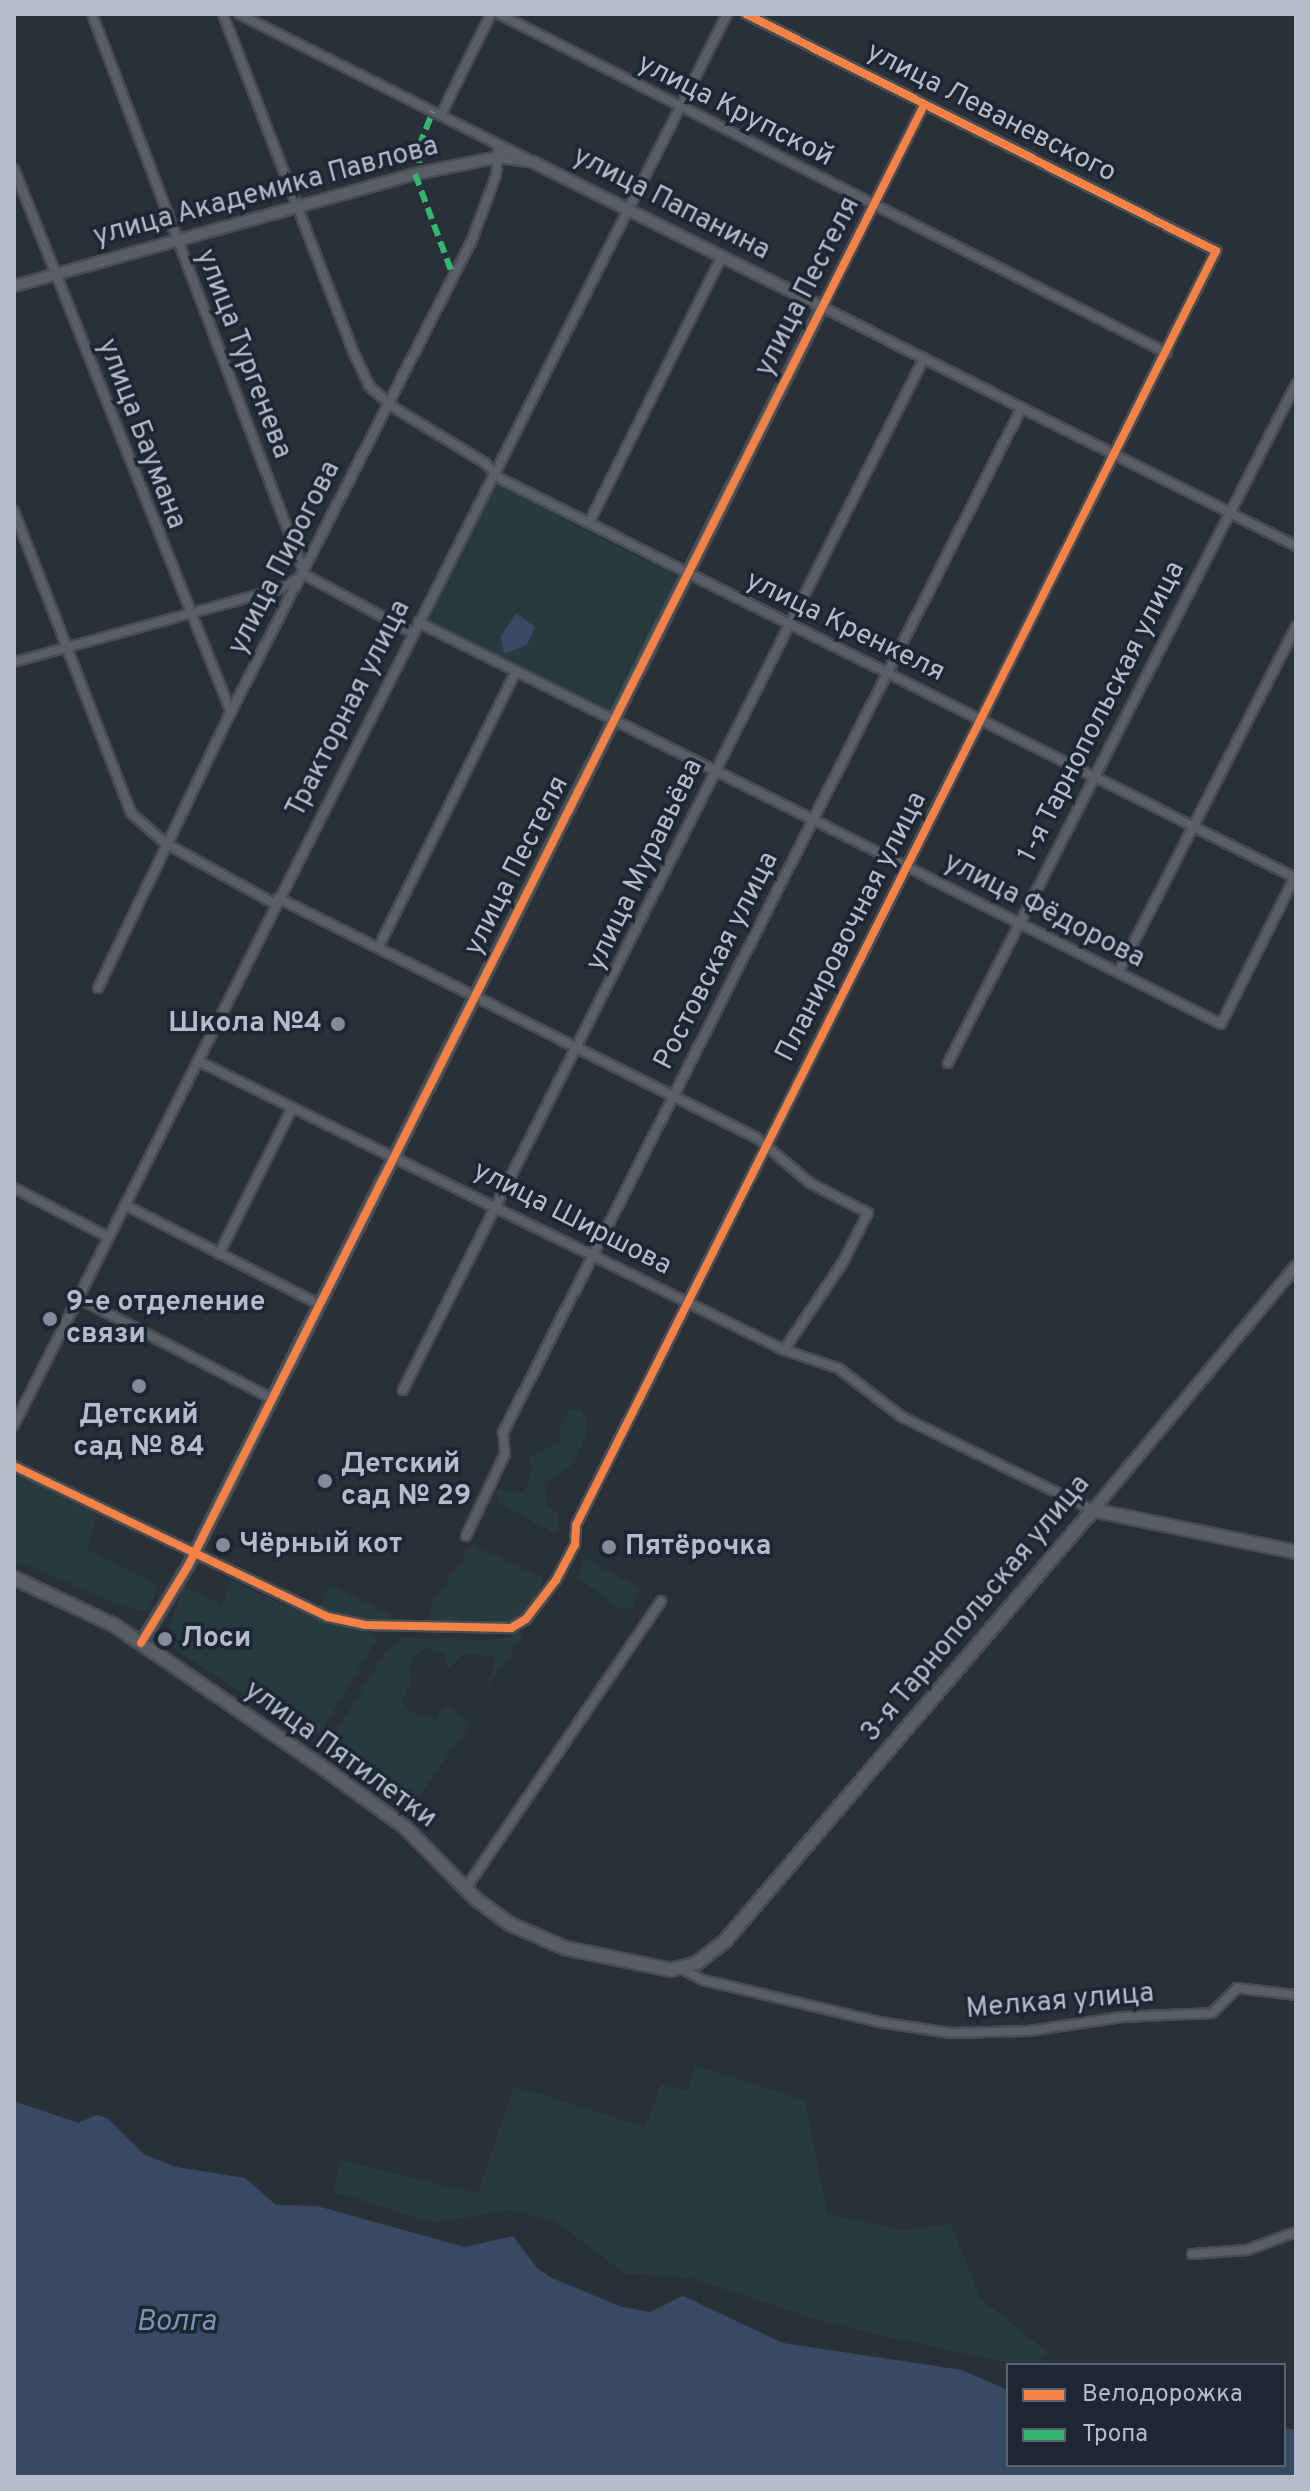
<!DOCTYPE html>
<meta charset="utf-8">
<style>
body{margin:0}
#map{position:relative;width:1310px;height:2491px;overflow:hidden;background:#2a3038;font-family:Overpass,sans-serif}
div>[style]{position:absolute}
.green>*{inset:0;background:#273a3e}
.water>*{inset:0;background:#384963}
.roads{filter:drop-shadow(2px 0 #484c53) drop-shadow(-2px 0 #484c53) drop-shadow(0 2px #484c53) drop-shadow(0 -2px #484c53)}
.minor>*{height:8px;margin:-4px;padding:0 4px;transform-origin:4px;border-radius:4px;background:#5a5e66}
.tertiary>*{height:10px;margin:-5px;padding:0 5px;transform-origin:5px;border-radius:5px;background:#5a5e66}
.secondary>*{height:12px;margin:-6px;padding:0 6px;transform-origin:6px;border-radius:6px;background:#595d64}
.quiet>*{height:6px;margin-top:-3px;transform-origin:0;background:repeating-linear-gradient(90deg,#33b770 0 12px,transparent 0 18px)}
.cycleway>*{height:8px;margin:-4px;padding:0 4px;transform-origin:4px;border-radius:4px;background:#f48246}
.dots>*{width:22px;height:22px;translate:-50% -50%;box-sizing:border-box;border:4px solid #1d2633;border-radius:50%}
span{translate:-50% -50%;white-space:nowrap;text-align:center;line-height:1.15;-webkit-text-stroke:7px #1d2633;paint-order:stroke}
.street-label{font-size:28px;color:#b4bcc9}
.poi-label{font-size:28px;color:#b4bcc9;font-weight:700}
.right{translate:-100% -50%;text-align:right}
.left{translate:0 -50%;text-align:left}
.water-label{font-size:30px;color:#7c92b1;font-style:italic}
.frame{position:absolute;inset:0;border:16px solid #b4bcc9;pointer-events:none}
.legend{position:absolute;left:1006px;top:2363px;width:280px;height:104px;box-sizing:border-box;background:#1d2633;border:2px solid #59626f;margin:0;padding:10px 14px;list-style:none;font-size:24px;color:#b4bcc9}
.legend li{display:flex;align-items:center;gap:16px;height:40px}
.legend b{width:40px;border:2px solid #59626f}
</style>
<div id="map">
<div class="green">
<i style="clip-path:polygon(497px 485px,680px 578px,612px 711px,428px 623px,427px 616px)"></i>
<i style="clip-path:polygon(580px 1408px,588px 1422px,585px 1438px,570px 1467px,544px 1483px,548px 1507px,559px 1515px,558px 1532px,552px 1532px,500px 1504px,496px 1489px,524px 1493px,533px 1469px,528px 1457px,561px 1442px,558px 1431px,568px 1411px)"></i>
<i style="clip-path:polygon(14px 1472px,97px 1512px,87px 1550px,157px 1584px,149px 1612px,128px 1608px,14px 1561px)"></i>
<i style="clip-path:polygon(472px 1544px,543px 1578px,540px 1589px,521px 1616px,504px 1625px,430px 1621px,430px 1607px)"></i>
<i style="clip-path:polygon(584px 1558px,640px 1588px,632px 1609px,617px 1607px,578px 1578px)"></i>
<i style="clip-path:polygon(232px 1580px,284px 1605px,363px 1628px,378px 1638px,320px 1733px,302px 1733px,169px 1645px,169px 1628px,184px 1586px,221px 1605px)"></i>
<i style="clip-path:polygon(330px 1585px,391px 1614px,392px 1617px,383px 1622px,355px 1618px,319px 1607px)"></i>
<i style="clip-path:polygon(518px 1630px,523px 1635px,487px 1690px,496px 1656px,463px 1654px,449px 1668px,443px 1654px,427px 1648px,414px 1656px,409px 1667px,412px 1682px,402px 1700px,409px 1711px,436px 1720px,446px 1704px,471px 1723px,412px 1807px,333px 1757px,330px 1741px,388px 1648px,403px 1638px,485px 1640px,511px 1637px)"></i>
<i style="clip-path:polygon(695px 2066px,805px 2100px,827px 2214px,902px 2230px,951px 2224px,981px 2299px,1047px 2352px,1040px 2365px,1017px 2365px,831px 2324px,690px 2278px,624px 2273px,555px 2221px,511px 2210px,433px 2223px,334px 2192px,340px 2160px,478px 2193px,514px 2086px,645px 2127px,661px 2085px,687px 2091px)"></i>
</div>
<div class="water">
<i style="clip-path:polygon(516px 613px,535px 627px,527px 645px,504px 654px,501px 636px)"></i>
<i style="clip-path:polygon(14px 2101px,78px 2123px,96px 2115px,107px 2118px,145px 2155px,176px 2167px,245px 2178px,276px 2205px,317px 2206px,465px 2247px,513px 2236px,537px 2268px,552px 2278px,622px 2307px,650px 2312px,683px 2296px,783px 2343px,962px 2370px,1008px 2390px,1008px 2465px,1284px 2465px,1284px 2428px,1296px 2430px,1296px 2477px,14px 2477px)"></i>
</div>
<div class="roads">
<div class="minor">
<i style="left:92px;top:14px;width:600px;rotate:69.21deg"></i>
<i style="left:223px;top:14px;width:361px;rotate:68.9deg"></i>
<i style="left:353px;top:351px;width:38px;rotate:65deg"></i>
<i style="left:369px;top:386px;width:32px;rotate:41deg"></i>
<i style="left:393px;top:407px;width:108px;rotate:31.3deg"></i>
<i style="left:485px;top:463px;width:23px;rotate:45deg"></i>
<i style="left:501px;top:479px;width:890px;rotate:26.65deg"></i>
<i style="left:239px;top:14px;width:322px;rotate:26.7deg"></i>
<i style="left:499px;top:14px;width:749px;rotate:26.91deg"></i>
<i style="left:924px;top:105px;width:226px;rotate:116.8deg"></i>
<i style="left:822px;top:307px;width:531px;rotate:26.76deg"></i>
<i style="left:441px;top:115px;width:113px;rotate:-63.7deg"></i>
<i style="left:14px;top:169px;width:585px;rotate:68.22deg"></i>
<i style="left:14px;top:511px;width:324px;rotate:68.8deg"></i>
<i style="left:131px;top:813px;width:45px;rotate:41.4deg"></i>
<i style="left:165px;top:843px;width:126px;rotate:29deg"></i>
<i style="left:589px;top:523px;width:298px;rotate:-63.5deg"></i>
<i style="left:305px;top:575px;width:123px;rotate:28.2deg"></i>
<i style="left:418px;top:622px;width:898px;rotate:26.59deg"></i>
<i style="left:1221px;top:1024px;width:167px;rotate:-63.3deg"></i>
<i style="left:14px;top:662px;width:278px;rotate:-15.4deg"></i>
<i style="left:282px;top:588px;width:26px;rotate:-31deg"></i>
<i style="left:278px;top:898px;width:536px;rotate:26.61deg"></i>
<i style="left:757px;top:1138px;width:70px;rotate:40.3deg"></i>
<i style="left:810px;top:1183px;width:65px;rotate:27.3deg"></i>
<i style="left:868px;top:1213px;width:55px;rotate:117deg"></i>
<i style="left:843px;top:1262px;width:106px;rotate:123.8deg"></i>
<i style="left:379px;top:946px;width:307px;rotate:-63.5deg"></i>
<i style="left:1118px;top:973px;width:390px;rotate:-62.8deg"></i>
<i style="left:98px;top:988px;width:306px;rotate:-64.3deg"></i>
<i style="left:231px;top:712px;width:530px;rotate:-62.95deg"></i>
<i style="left:472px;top:240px;width:69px;rotate:-69.7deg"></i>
<i style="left:496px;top:175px;width:29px;rotate:-84deg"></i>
<i style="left:198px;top:1061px;width:653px;rotate:26.25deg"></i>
<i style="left:784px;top:1350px;width:57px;rotate:18.4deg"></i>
<i style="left:838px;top:1368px;width:81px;rotate:37.4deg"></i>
<i style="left:902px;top:1417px;width:212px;rotate:26deg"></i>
<i style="left:948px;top:1063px;width:763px;rotate:-62.86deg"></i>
<i style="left:14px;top:1188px;width:106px;rotate:27.5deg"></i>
<i style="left:125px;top:1205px;width:219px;rotate:27.1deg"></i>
<i style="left:219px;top:1254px;width:163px;rotate:-63.4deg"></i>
<i style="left:78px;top:1298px;width:220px;rotate:27.4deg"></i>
<i style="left:403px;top:1390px;width:1156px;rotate:-63.21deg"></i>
<i style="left:14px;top:1425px;width:1581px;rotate:-63.19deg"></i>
<i style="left:14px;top:1466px;width:348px;rotate:25.7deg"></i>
<i style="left:328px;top:1617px;width:38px;rotate:12deg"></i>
<i style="left:365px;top:1625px;width:146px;rotate:1.2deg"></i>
<i style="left:511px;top:1628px;width:17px;rotate:-31deg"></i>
<i style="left:526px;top:1619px;width:49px;rotate:-52.4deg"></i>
<i style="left:556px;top:1580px;width:40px;rotate:-62deg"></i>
<i style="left:575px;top:1545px;width:20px;rotate:-87deg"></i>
<i style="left:576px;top:1525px;width:1426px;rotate:-63.33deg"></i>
<i style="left:1216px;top:251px;width:526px;rotate:-153.24deg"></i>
<i style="left:466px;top:1536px;width:91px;rotate:-64.6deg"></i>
<i style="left:505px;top:1454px;width:21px;rotate:-95deg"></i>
<i style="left:503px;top:1433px;width:1148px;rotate:-63.17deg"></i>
<i style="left:466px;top:1888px;width:347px;rotate:-55.8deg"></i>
<i style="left:682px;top:1969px;width:24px;rotate:28deg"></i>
<i style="left:703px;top:1980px;width:181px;rotate:13.4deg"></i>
<i style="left:879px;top:2022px;width:72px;rotate:8.8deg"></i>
<i style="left:950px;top:2033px;width:79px;rotate:-1.5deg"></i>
<i style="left:1029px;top:2031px;width:94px;rotate:-8.6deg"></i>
<i style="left:1122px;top:2017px;width:90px;rotate:-2.5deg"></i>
<i style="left:1212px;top:2013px;width:35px;rotate:-45deg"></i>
<i style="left:1237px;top:1988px;width:59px;rotate:6.8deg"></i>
<i style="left:1192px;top:2254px;width:55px;rotate:-4.2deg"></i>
<i style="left:1247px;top:2250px;width:52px;rotate:-20.2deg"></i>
</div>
<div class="tertiary">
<i style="left:14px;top:286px;width:416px;rotate:-15.6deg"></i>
<i style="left:415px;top:174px;width:86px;rotate:-11.4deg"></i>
<i style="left:499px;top:157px;width:34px;rotate:8deg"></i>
<i style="left:533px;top:162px;width:323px;rotate:26.6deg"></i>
<i style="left:822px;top:307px;width:1410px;rotate:116.73deg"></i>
<i style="left:188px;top:1566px;width:90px;rotate:121.4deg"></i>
<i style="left:1093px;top:1510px;width:317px;rotate:-50.2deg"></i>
</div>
<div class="secondary">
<i style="left:14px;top:1578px;width:110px;rotate:25.2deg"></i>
<i style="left:114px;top:1625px;width:248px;rotate:34.3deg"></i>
<i style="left:319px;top:1765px;width:107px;rotate:35.9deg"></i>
<i style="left:406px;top:1828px;width:101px;rotate:45.4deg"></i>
<i style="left:477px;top:1900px;width:41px;rotate:36deg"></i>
<i style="left:510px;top:1924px;width:60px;rotate:23.6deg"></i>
<i style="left:565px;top:1948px;width:108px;rotate:11.7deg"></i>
<i style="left:671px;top:1970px;width:27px;rotate:-15deg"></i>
<i style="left:697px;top:1963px;width:36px;rotate:-38deg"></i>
<i style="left:725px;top:1941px;width:567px;rotate:-49.51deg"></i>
<i style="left:1093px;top:1510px;width:207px;rotate:11.7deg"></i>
</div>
</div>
<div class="quiet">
<i style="left:419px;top:163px;width:17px;rotate:-90deg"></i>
<i style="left:419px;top:146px;width:37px;rotate:-68deg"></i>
<i style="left:415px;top:174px;width:106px;rotate:69.5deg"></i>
</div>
<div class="cycleway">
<i style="left:14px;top:1466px;width:348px;rotate:25.7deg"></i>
<i style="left:328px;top:1617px;width:38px;rotate:12deg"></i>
<i style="left:365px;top:1625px;width:146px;rotate:1.2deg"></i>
<i style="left:511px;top:1628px;width:17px;rotate:-31deg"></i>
<i style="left:526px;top:1619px;width:49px;rotate:-52.4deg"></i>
<i style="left:556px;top:1580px;width:40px;rotate:-62deg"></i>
<i style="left:575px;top:1545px;width:20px;rotate:-87deg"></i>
<i style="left:576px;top:1525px;width:1426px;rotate:-63.33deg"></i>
<i style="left:1216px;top:251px;width:526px;rotate:-153.24deg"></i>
<i style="left:141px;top:1643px;width:90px;rotate:-58.6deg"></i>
<i style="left:188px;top:1566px;width:1636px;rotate:-63.26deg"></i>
</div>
<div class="dots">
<i style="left:338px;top:1024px;background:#848b96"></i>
<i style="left:50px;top:1319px;background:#848b96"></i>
<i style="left:139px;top:1386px;background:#848b96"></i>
<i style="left:325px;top:1481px;background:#848b96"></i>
<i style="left:223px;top:1545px;background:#848b96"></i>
<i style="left:609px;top:1547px;background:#848b96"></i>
<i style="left:165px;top:1639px;background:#848b96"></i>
</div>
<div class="street-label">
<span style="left:735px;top:111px;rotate:27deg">улица Крупской</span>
<span style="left:991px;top:113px;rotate:27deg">улица Леваневского</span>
<span style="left:266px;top:192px;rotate:-15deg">улица Академика Павлова</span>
<span style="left:671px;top:204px;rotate:27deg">улица Папанина</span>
<span style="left:808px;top:287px;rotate:-63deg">улица Пестеля</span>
<span style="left:243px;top:354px;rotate:69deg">улица Тургенева</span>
<span style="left:141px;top:434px;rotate:69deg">улица Баумана</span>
<span style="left:285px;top:558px;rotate:-63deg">улица Пирогова</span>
<span style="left:845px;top:627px;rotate:26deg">улица Кренкеля</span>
<span style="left:349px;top:709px;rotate:-63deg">Тракторная улица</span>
<span style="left:1102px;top:712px;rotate:-63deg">1-я Тарнопольская улица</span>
<span style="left:645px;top:865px;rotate:-64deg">улица Муравьёва</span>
<span style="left:517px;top:866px;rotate:-63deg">улица Пестеля</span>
<span style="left:1044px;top:911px;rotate:27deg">улица Фёдорова</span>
<span style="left:852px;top:927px;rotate:-63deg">Планировочная улица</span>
<span style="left:717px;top:961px;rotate:-63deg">Ростовская улица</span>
<span style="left:572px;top:1219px;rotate:27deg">улица Ширшова</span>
<span style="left:976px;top:1609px;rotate:-50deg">3-я Тарнопольская улица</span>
<span style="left:340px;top:1755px;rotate:36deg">улица Пятилетки</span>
<span style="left:1060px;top:2002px;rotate:-5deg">Мелкая улица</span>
</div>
<div class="poi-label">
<span class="right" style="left:322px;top:1024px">Школа №4</span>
<span class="left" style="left:66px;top:1319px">9-е отделение<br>связи</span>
<span style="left:139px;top:1432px">Детский<br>сад № 84</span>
<span class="left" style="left:341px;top:1481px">Детский<br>сад № 29</span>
<span class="left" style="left:239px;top:1545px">Чёрный кот</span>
<span class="left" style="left:625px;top:1547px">Пятёрочка</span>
<span class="left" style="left:181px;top:1639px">Лоси</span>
</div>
<div class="water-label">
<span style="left:176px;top:2323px">Волга</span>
</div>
<div class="frame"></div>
<ul class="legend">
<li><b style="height:10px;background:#f48246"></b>Велодорожка</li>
<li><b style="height:10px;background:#33b770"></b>Тропа</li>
</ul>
</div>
